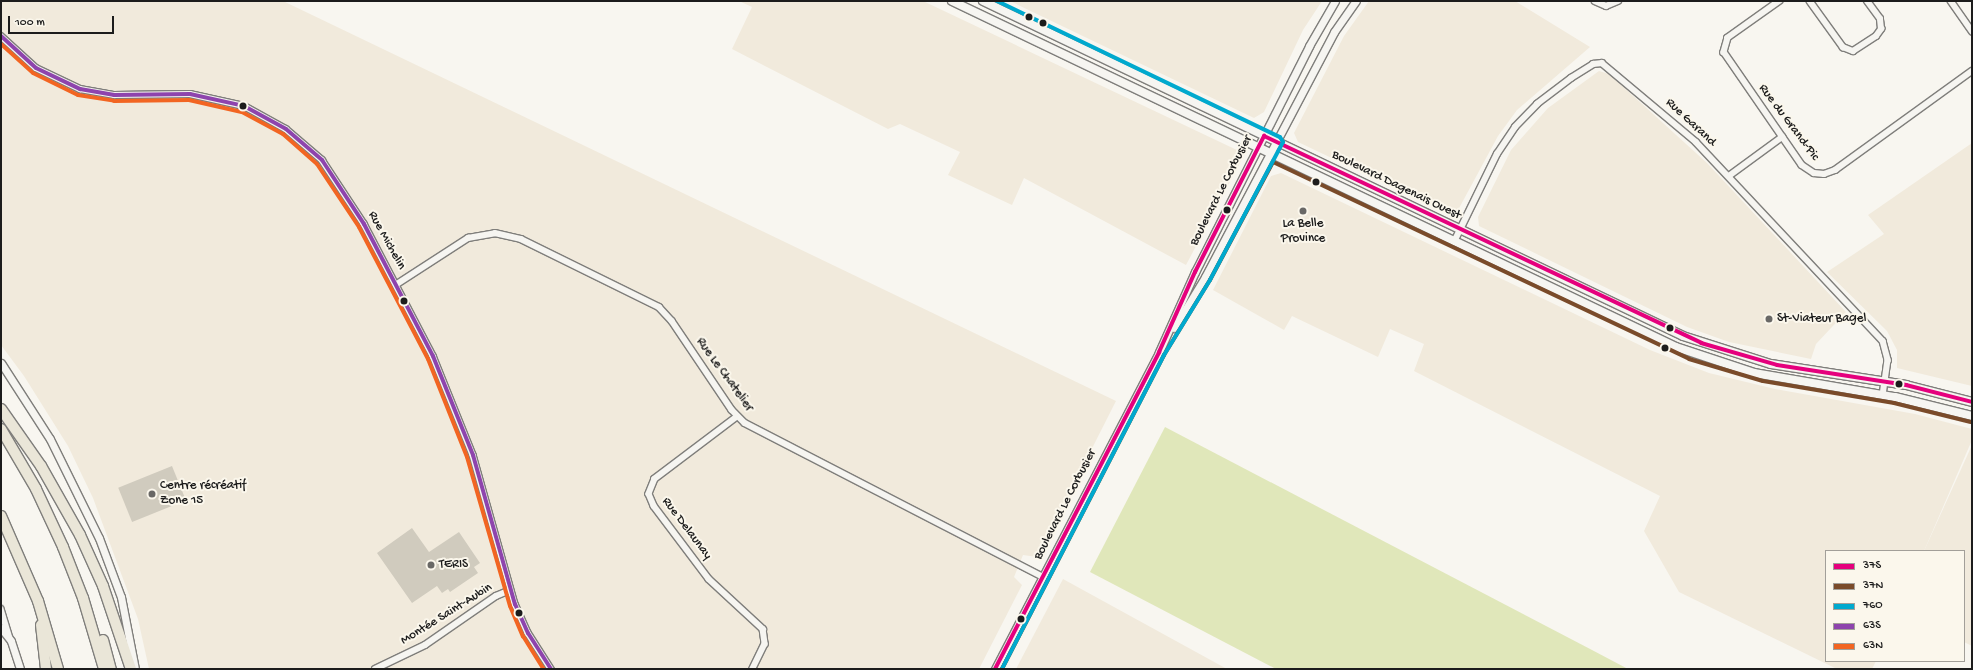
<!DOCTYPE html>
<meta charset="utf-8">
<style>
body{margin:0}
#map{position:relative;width:1973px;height:670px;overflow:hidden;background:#f8f6f0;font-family:"Gochi Hand",sans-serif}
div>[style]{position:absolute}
.built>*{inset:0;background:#f1eadc}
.green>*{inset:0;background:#e0e7ba}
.building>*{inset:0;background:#d0cbbe;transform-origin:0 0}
.roads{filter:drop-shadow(1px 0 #7f7e7b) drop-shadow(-1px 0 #7f7e7b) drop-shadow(0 1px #7f7e7b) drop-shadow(0 -1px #7f7e7b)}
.minor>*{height:5.5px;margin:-2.75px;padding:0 2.75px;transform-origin:2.75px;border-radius:2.75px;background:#f6f5f1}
.tertiary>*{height:7px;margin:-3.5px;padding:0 3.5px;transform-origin:3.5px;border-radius:3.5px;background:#f6f5f1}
.secondary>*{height:8px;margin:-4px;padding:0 4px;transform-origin:4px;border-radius:4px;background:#f6f5f1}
.motorway>*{height:10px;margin:-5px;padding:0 5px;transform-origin:5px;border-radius:5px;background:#eae6d8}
.bus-1>*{height:4px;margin:-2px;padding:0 2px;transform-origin:2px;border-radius:2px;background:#e5007d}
.bus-2>*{height:4px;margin:-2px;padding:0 2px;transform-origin:2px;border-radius:2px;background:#7a4b2a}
.bus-3>*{height:4px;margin:-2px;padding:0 2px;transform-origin:2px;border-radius:2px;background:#00a9ce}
.bus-4>*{height:4px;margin:-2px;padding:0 2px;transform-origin:2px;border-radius:2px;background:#8e44ad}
.bus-5>*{height:4px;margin:-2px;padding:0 2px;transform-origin:2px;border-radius:2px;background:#f26522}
.dots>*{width:11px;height:11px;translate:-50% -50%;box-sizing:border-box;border:2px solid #fbf7ec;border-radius:50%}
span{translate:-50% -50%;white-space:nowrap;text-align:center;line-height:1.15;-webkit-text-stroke:4px #fbf7ec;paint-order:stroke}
.street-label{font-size:13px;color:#1c1c1c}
.poi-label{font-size:13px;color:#1c1c1c}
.left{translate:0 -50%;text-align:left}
.frame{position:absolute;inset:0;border:2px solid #1c1c1c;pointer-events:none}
.legend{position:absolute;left:1825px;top:550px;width:140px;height:112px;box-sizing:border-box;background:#fbf7ec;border:1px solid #a29f99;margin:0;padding:5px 7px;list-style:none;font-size:12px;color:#1c1c1c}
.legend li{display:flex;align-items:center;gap:8px;height:20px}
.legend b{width:20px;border:1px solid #a29f99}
.scale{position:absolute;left:8px;top:16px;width:106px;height:18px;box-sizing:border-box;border:2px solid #1c1c1c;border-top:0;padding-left:5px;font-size:12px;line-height:14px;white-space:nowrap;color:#1c1c1c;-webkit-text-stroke:3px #fbf7ec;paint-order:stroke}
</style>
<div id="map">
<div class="built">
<i style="clip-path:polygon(1px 1px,283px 1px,1116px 401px,1037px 557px,1023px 555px,1014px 577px,1022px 585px,979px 669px,149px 669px,138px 619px,93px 498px,68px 446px,24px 376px,1px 345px)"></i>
<i style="clip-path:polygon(739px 1px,923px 1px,1239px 151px,1242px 159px,1186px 265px,1024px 178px,1012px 205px,948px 175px,960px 152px,900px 124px,888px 129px,732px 49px,752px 7px)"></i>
<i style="clip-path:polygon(1010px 1px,1322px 1px,1303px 30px,1264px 112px,1254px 118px)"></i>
<i style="clip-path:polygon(1369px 1px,1515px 1px,1590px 47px,1517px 110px,1498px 136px,1457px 212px,1449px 214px,1298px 142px,1294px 133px,1344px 36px)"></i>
<i style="clip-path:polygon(1599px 71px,1609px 74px,1707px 163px,1846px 312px,1816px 344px,1811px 359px,1729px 342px,1687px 327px,1479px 226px,1478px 217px,1511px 150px,1548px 108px)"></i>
<i style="clip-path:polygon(1972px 143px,1972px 386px,1897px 368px,1897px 350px,1887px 331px,1827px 272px,1884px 234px,1868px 215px)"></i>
<i style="clip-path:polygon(1281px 173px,1650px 350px,1709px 373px,1775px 389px,1915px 414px,1972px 429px,1972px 440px,1924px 551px,1826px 551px,1826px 661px,1876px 661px,1872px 669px,1837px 669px,1679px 592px,1644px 531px,1660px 496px,1414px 371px,1424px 344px,1390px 329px,1378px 357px,1292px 316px,1284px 330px,1213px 290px,1271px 176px)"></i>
<i style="clip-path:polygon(1972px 445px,1972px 646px,1964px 642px,1964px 551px,1924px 551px)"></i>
<i style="clip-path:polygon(1063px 579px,1227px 669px,1016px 669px)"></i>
</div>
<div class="green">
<i style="clip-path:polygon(1165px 427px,1592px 650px,1628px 669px,1276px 669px,1090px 572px)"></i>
</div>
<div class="building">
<i style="left:172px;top:466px;width:37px;height:58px;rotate:68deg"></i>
<i style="clip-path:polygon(412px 528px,429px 552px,459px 532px,480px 563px,474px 567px,478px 573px,450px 592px,448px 589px,442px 593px,437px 586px,412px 603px,377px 553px)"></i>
</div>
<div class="roads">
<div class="minor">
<i style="left:1595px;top:1px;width:12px;rotate:24deg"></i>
<i style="left:1606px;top:6px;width:13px;rotate:-23deg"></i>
<i style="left:1780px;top:1px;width:64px;rotate:144.6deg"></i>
<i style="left:1728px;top:38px;width:15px;rotate:106deg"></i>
<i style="left:1724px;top:52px;width:137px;rotate:55.4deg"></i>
<i style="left:1802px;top:165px;width:14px;rotate:34deg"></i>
<i style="left:1814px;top:173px;width:10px;rotate:6deg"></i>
<i style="left:1824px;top:174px;width:12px;rotate:-20deg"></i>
<i style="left:1835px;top:170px;width:169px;rotate:-35.9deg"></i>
<i style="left:1810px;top:1px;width:57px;rotate:54.3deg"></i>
<i style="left:1843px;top:47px;width:11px;rotate:22deg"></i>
<i style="left:1853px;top:51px;width:27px;rotate:-33deg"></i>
<i style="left:1876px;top:36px;width:9px;rotate:-54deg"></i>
<i style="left:1881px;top:29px;width:10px;rotate:-96deg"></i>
<i style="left:1880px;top:19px;width:22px;rotate:-126deg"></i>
<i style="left:1951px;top:1px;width:37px;rotate:55deg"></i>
<i style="left:1px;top:36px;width:47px;rotate:42.4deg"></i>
<i style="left:36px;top:68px;width:49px;rotate:25.5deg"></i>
<i style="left:80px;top:89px;width:35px;rotate:10deg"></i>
<i style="left:114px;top:95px;width:76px;rotate:-0.8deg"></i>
<i style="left:190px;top:94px;width:55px;rotate:12.5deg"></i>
<i style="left:244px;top:106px;width:48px;rotate:28.7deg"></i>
<i style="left:286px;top:129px;width:48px;rotate:40.7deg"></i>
<i style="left:322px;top:160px;width:77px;rotate:56.7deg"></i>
<i style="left:364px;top:224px;width:149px;rotate:62.4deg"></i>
<i style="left:433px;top:356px;width:107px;rotate:68deg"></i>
<i style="left:473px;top:455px;width:155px;rotate:74.3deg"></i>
<i style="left:515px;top:604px;width:32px;rotate:66deg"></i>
<i style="left:528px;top:633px;width:43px;rotate:57.4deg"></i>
<i style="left:1729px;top:176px;width:66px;rotate:-36.3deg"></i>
<i style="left:1454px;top:242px;width:98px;rotate:-64deg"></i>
<i style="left:1497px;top:154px;width:32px;rotate:-56deg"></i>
<i style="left:1515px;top:127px;width:32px;rotate:-46deg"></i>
<i style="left:1537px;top:104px;width:43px;rotate:-37.4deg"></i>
<i style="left:1571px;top:78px;width:26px;rotate:-32deg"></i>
<i style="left:1593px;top:64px;width:9px;rotate:-6deg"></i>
<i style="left:1602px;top:63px;width:123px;rotate:40deg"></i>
<i style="left:1696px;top:142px;width:273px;rotate:46.8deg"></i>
<i style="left:1883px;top:341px;width:20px;rotate:75deg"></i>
<i style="left:1888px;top:360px;width:35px;rotate:98deg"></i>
<i style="left:397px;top:284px;width:85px;rotate:-32.9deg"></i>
<i style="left:468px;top:238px;width:27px;rotate:-10deg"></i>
<i style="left:495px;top:233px;width:27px;rotate:13deg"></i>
<i style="left:521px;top:239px;width:154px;rotate:26.2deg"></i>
<i style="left:659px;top:307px;width:19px;rotate:47deg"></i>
<i style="left:672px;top:321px;width:107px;rotate:56deg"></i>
<i style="left:732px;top:410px;width:18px;rotate:45deg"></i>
<i style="left:745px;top:423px;width:335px;rotate:27.3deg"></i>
<i style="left:737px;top:417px;width:103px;rotate:142.9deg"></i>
<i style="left:655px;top:479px;width:16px;rotate:112deg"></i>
<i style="left:649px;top:494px;width:13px;rotate:67deg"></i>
<i style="left:654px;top:506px;width:91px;rotate:53deg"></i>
<i style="left:709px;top:579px;width:74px;rotate:42.8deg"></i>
<i style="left:763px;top:629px;width:15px;rotate:82deg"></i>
<i style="left:765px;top:644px;width:28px;rotate:116deg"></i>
<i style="left:1px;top:609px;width:30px;rotate:73deg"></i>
<i style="left:375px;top:669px;width:55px;rotate:-25.6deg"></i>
<i style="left:425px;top:645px;width:86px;rotate:-34.6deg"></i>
<i style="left:496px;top:596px;width:15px;rotate:-23deg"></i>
</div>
<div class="tertiary">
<i style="left:1174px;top:328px;width:60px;rotate:-58.7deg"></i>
<i style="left:1205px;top:277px;width:277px;rotate:-62.2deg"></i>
<i style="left:1334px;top:32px;width:38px;rotate:-55deg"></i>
<i style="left:1px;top:363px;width:90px;rotate:57.2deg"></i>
<i style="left:50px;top:439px;width:110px;rotate:63.7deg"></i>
<i style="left:99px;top:538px;width:63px;rotate:69.6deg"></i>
<i style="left:121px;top:597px;width:73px;rotate:79deg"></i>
<i style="left:1px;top:628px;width:16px;rotate:52deg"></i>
<i style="left:11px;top:641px;width:29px;rotate:72deg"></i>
<i style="left:995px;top:669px;width:357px;rotate:-62.6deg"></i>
<i style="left:1159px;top:352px;width:88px;rotate:-65.8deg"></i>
<i style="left:1195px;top:272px;width:253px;rotate:-63.2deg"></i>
<i style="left:1309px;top:46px;width:52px;rotate:-60deg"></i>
</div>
<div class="secondary">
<i style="left:952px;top:1px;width:802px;rotate:25.54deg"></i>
<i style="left:1676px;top:347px;width:82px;rotate:18.4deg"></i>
<i style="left:1754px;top:373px;width:143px;rotate:9.7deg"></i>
<i style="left:1895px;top:397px;width:79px;rotate:13.9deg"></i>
<i style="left:983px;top:1px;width:776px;rotate:25.57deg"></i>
<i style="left:1683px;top:336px;width:92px;rotate:17.7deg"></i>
<i style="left:1771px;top:364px;width:137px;rotate:8.8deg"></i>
<i style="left:1906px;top:385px;width:68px;rotate:14.4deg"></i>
</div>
<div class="motorway">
<i style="left:1px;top:409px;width:70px;rotate:54.9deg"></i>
<i style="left:41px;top:466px;width:79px;rotate:60.5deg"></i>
<i style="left:80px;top:535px;width:56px;rotate:65.7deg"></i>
<i style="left:103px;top:586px;width:88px;rotate:71.4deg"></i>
<i style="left:1px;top:429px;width:69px;rotate:59.7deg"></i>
<i style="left:36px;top:489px;width:64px;rotate:65deg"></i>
<i style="left:63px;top:547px;width:55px;rotate:68.6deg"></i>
<i style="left:83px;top:598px;width:74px;rotate:73.5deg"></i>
<i style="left:1px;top:516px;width:93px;rotate:66.5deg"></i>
<i style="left:38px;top:601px;width:71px;rotate:73.6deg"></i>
<i style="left:41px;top:625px;width:44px;rotate:83.5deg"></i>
<i style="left:103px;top:640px;width:30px;rotate:75deg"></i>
</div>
</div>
<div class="bus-1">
<i style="left:995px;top:669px;width:357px;rotate:-62.6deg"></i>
<i style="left:1159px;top:352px;width:88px;rotate:-65.8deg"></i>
<i style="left:1195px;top:272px;width:153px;rotate:-63.1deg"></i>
<i style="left:1264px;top:136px;width:484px;rotate:25.3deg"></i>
<i style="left:1701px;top:343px;width:79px;rotate:16.1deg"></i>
<i style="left:1777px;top:365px;width:131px;rotate:8.8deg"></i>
<i style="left:1906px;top:385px;width:68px;rotate:14.4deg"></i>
</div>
<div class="bus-2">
<i style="left:1002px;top:669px;width:353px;rotate:-62.7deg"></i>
<i style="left:1164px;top:355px;width:88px;rotate:-58.5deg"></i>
<i style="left:1210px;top:280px;width:134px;rotate:-61.9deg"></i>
<i style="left:1273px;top:162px;width:460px;rotate:25.3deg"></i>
<i style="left:1689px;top:359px;width:77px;rotate:16.6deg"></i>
<i style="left:1763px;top:381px;width:133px;rotate:9.5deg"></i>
<i style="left:1894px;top:403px;width:79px;rotate:13.9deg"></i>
</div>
<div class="bus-3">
<i style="left:997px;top:1px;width:314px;rotate:25.7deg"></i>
<i style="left:1280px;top:137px;width:6px;rotate:59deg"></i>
<i style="left:1283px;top:142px;width:156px;rotate:117.9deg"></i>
<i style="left:1210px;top:280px;width:88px;rotate:121.5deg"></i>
<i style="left:1164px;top:355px;width:353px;rotate:117.3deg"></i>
</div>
<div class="bus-4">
<i style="left:1px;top:36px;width:47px;rotate:42.4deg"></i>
<i style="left:36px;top:68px;width:49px;rotate:25.5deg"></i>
<i style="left:80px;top:89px;width:35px;rotate:10deg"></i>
<i style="left:114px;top:95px;width:76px;rotate:-0.8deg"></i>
<i style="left:190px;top:94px;width:55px;rotate:12.5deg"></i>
<i style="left:244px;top:106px;width:48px;rotate:28.7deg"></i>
<i style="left:286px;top:129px;width:48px;rotate:40.7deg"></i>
<i style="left:322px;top:160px;width:77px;rotate:56.7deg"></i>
<i style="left:364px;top:224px;width:149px;rotate:62.4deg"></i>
<i style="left:433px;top:356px;width:107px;rotate:68deg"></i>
<i style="left:473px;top:455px;width:155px;rotate:74.3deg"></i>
<i style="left:515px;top:604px;width:32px;rotate:66deg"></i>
<i style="left:528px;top:633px;width:43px;rotate:57.4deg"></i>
</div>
<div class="bus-5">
<i style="left:1px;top:44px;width:43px;rotate:42.2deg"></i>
<i style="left:33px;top:73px;width:50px;rotate:26.1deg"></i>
<i style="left:78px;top:95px;width:36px;rotate:9deg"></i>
<i style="left:114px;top:101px;width:75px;rotate:-0.8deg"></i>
<i style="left:189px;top:100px;width:54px;rotate:12.8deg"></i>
<i style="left:242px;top:112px;width:47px;rotate:28.2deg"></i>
<i style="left:283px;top:134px;width:45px;rotate:41.4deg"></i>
<i style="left:317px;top:164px;width:76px;rotate:56.3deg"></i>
<i style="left:359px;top:227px;width:149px;rotate:62.4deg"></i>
<i style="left:428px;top:359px;width:105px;rotate:68.3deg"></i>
<i style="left:467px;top:457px;width:155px;rotate:73.9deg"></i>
<i style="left:510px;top:606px;width:33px;rotate:67deg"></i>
<i style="left:523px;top:636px;width:39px;rotate:58deg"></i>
</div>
<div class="dots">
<i style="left:1029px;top:17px;background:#1c1c1c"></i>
<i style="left:1043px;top:23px;background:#1c1c1c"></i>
<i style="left:243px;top:106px;background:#1c1c1c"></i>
<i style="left:1316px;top:182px;background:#1c1c1c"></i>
<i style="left:1227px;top:210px;background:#1c1c1c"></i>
<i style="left:1303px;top:211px;background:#696866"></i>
<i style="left:404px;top:301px;background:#1c1c1c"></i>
<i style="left:1769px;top:319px;background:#696866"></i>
<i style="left:1670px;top:328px;background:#1c1c1c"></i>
<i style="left:1665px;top:348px;background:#1c1c1c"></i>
<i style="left:1899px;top:384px;background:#1c1c1c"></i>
<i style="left:152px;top:494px;background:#696866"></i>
<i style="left:431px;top:565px;background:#696866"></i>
<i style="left:519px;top:613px;background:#1c1c1c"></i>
<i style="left:1021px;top:619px;background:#1c1c1c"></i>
</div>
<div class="street-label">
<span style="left:1690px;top:123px;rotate:43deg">Rue Garand</span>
<span style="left:1788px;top:123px;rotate:53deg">Rue du Grand-Pic</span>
<span style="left:1396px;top:186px;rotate:26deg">Boulevard Dagenais Ouest</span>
<span style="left:1222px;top:191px;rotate:-63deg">Boulevard Le Corbusier</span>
<span style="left:386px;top:241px;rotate:61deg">Rue Michelin</span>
<span style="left:724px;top:375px;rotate:54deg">Rue Le Chatelier</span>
<span style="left:1066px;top:505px;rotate:-63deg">Boulevard Le Corbusier</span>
<span style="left:686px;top:529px;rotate:53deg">Rue Delaunay</span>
<span style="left:447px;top:615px;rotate:-32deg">Montée Saint-Aubin</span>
</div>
<div class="poi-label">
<span style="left:1303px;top:232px">La Belle<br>Province</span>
<span class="left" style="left:1777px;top:319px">St-Viateur Bagel</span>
<span class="left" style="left:160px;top:494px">Centre récréatif<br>Zone 15</span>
<span class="left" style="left:439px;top:565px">TERIS</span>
</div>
<div class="frame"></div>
<ul class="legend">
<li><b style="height:5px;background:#e5007d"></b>37S</li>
<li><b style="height:5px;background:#7a4b2a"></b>37N</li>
<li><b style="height:5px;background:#00a9ce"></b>76O</li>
<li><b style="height:5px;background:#8e44ad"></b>63S</li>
<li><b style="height:5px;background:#f26522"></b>63N</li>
</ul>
<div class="scale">100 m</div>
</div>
